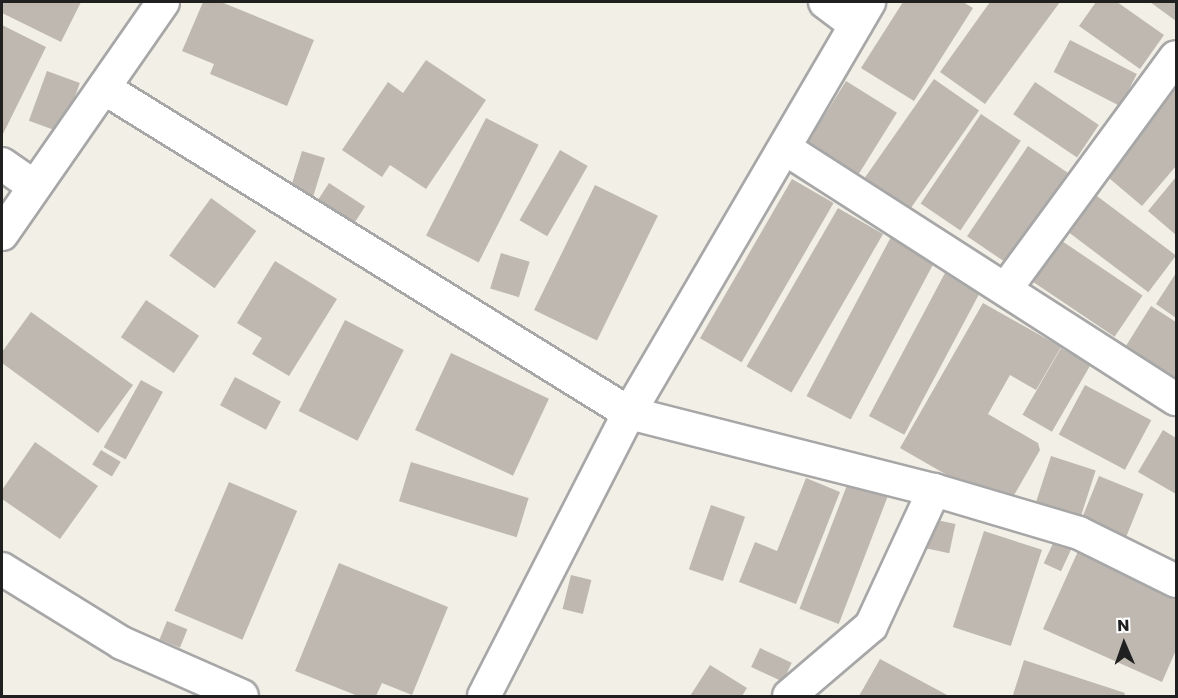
<!DOCTYPE html>
<style>
body{margin:0}
#map{position:relative;width:1178px;height:698px;overflow:hidden;background:#f1efe6;font-family:Poppins,sans-serif}
div>[style]{position:absolute}
.building>*{inset:0;background:#beb8b0;transform-origin:0 0}
.roads{filter:drop-shadow(2px 0 #a7a7a7) drop-shadow(-2px 0 #a7a7a7) drop-shadow(0 2px #a7a7a7) drop-shadow(0 -2px #a7a7a7)}
.minor>*{height:32px;margin:-16px;padding:0 16px;transform-origin:16px;border-radius:16px;background:#fff}
span{translate:-50% -50%;white-space:nowrap;text-align:center;line-height:1.15;-webkit-text-stroke:4.5px #fff;paint-order:stroke}
.frame{position:absolute;inset:0;border:3px solid #202020;pointer-events:none}
.north{position:absolute;left:1094px;top:614px;width:60px;height:60px;-webkit-text-stroke:4px #fff;paint-order:stroke;rotate:358deg;font-size:16px;font-weight:700;line-height:24px;text-align:center;color:#202020}
.north::after{content:'';display:block;margin:auto;width:21px;height:27px;background:#202020;clip-path:polygon(50% 0,100% 100%,50% 72%,0 100%)}
</style>
<div id="map">
<div class="building">
<i style="clip-path:polygon(2px 2px,81px 2px,61px 42px,2px 13px)"></i>
<i style="clip-path:polygon(203px 2px,221px 2px,314px 40px,287px 106px,210px 74px,214px 64px,182px 51px)"></i>
<i style="clip-path:polygon(903px 2px,963px 2px,973px 8px,914px 101px,861px 68px)"></i>
<i style="clip-path:polygon(990px 2px,1060px 2px,985px 104px,940px 72px)"></i>
<i style="clip-path:polygon(1096px 2px,1117px 2px,1164px 35px,1140px 69px,1079px 26px)"></i>
<i style="clip-path:polygon(1150px 2px,1176px 2px,1176px 21px)"></i>
<i style="clip-path:polygon(2px 25px,46px 47px,2px 136px)"></i>
<i style="left:1070px;top:40px;width:75px;height:36px;rotate:27deg"></i>
<i style="clip-path:polygon(426px 60px,486px 100px,426px 189px,390px 165px,382px 177px,342px 150px,388px 82px,403px 93px)"></i>
<i style="left:47px;top:71px;width:35px;height:53px;rotate:20deg"></i>
<i style="clip-path:polygon(1176px 73px,1176px 166px,1142px 206px,1096px 167px)"></i>
<i style="left:934px;top:79px;width:55px;height:121px;rotate:35deg"></i>
<i style="left:846px;top:81px;width:60px;height:75px;rotate:32deg"></i>
<i style="left:1035px;top:82px;width:77px;height:39px;rotate:34deg"></i>
<i style="left:981px;top:114px;width:48px;height:108px;rotate:34deg"></i>
<i style="left:486px;top:118px;width:59px;height:132px;rotate:27deg"></i>
<i style="left:1028px;top:146px;width:48px;height:109px;rotate:34deg"></i>
<i style="left:560px;top:150px;width:32px;height:81px;rotate:30deg"></i>
<i style="left:302px;top:151px;width:24px;height:44px;rotate:17deg"></i>
<i style="clip-path:polygon(1176px 177px,1176px 235px,1148px 211px)"></i>
<i style="left:792px;top:179px;width:48px;height:184px;rotate:30deg"></i>
<i style="left:329px;top:183px;width:43px;height:25px;rotate:33deg"></i>
<i style="left:595px;top:185px;width:70px;height:139px;rotate:26deg"></i>
<i style="left:1085px;top:187px;width:114px;height:46px;rotate:37deg"></i>
<i style="left:211px;top:198px;width:56px;height:71px;rotate:36deg"></i>
<i style="left:838px;top:208px;width:52px;height:183px;rotate:30deg"></i>
<i style="left:1053px;top:235px;width:108px;height:50px;rotate:34deg"></i>
<i style="left:891px;top:237px;width:50px;height:180px;rotate:28deg"></i>
<i style="left:501px;top:253px;width:30px;height:37px;rotate:17deg"></i>
<i style="clip-path:polygon(275px 261px,337px 299px,289px 376px,252px 354px,262px 338px,237px 323px)"></i>
<i style="left:945px;top:273px;width:40px;height:162px;rotate:28deg"></i>
<i style="clip-path:polygon(1176px 273px,1176px 318px,1156px 304px)"></i>
<i style="left:146px;top:300px;width:64px;height:45px;rotate:34deg"></i>
<i style="clip-path:polygon(983px 303px,1061px 347px,1036px 390px,1010px 375px,988px 414px,1038px 443px,1040px 450px,1006px 509px,900px 448px)"></i>
<i style="clip-path:polygon(1151px 306px,1176px 322px,1176px 393px,1119px 357px)"></i>
<i style="clip-path:polygon(31px 312px,133px 385px,98px 433px,2px 363px,2px 352px)"></i>
<i style="left:345px;top:320px;width:66px;height:102px;rotate:27deg"></i>
<i style="left:1061px;top:348px;width:34px;height:77px;rotate:30deg"></i>
<i style="left:451px;top:353px;width:108px;height:85px;rotate:25deg"></i>
<i style="left:235px;top:377px;width:52px;height:32px;rotate:28deg"></i>
<i style="left:141px;top:380px;width:25px;height:77px;rotate:29deg"></i>
<i style="left:1085px;top:385px;width:75px;height:56px;rotate:28deg"></i>
<i style="clip-path:polygon(1163px 430px,1176px 438px,1176px 494px,1138px 472px)"></i>
<i style="clip-path:polygon(35px 442px,98px 486px,60px 539px,2px 499px,2px 490px)"></i>
<i style="left:101px;top:450px;width:23px;height:17px;rotate:31deg"></i>
<i style="left:1051px;top:456px;width:47px;height:57px;rotate:18deg"></i>
<i style="left:411px;top:462px;width:123px;height:41px;rotate:17deg"></i>
<i style="left:1099px;top:476px;width:48px;height:50px;rotate:22deg"></i>
<i style="clip-path:polygon(806px 478px,840px 492px,796px 604px,739px 582px,755px 542px,777px 551px)"></i>
<i style="left:849px;top:480px;width:42px;height:138px;rotate:21deg"></i>
<i style="left:229px;top:482px;width:74px;height:140px;rotate:23deg"></i>
<i style="left:711px;top:505px;width:36px;height:68px;rotate:19deg"></i>
<i style="left:932px;top:519px;width:24px;height:30px;rotate:12deg"></i>
<i style="left:984px;top:531px;width:61px;height:101px;rotate:18deg"></i>
<i style="left:1056px;top:537px;width:19px;height:29px;rotate:25deg"></i>
<i style="clip-path:polygon(1079px 549px,1176px 593px,1176px 650px,1162px 682px,1043px 629px)"></i>
<i style="clip-path:polygon(339px 563px,448px 607px,412px 695px,382px 683px,376px 696px,358px 696px,295px 671px)"></i>
<i style="left:571px;top:575px;width:21px;height:35px;rotate:14deg"></i>
<i style="left:167px;top:621px;width:22px;height:20px;rotate:22deg"></i>
<i style="left:760px;top:648px;width:35px;height:21px;rotate:25deg"></i>
<i style="clip-path:polygon(880px 659px,949px 696px,859px 696px)"></i>
<i style="clip-path:polygon(1024px 660px,1125px 693px,1124px 696px,1013px 695px)"></i>
<i style="clip-path:polygon(710px 665px,747px 688px,742px 696px,690px 696px)"></i>
</div>
<div class="roads">
<div class="minor">
<i style="left:825px;top:2px;width:38px;rotate:37deg"></i>
<i style="left:104px;top:88px;width:617px;rotate:31.76deg"></i>
<i style="left:629px;top:413px;width:315px;rotate:14.2deg"></i>
<i style="left:934px;top:490px;width:151px;rotate:16.5deg"></i>
<i style="left:1079px;top:533px;width:108px;rotate:26.3deg"></i>
<i style="left:786px;top:149px;width:463px;rotate:32.7deg"></i>
<i style="left:2px;top:164px;width:37px;rotate:35deg"></i>
<i style="left:2px;top:234px;width:282px;rotate:-55.2deg"></i>
<i style="left:1007px;top:287px;width:285px;rotate:-53.7deg"></i>
<i style="left:2px;top:569px;width:141px;rotate:31.7deg"></i>
<i style="left:122px;top:643px;width:131px;rotate:23.8deg"></i>
<i style="left:484px;top:696px;width:318px;rotate:-62.9deg"></i>
<i style="left:629px;top:413px;width:476px;rotate:-59.7deg"></i>
<i style="left:789px;top:696px;width:108px;rotate:-40.5deg"></i>
<i style="left:871px;top:626px;width:150px;rotate:-65.1deg"></i>
</div>
</div>
<div class="frame"></div>
<div class="north">N</div>
</div>
